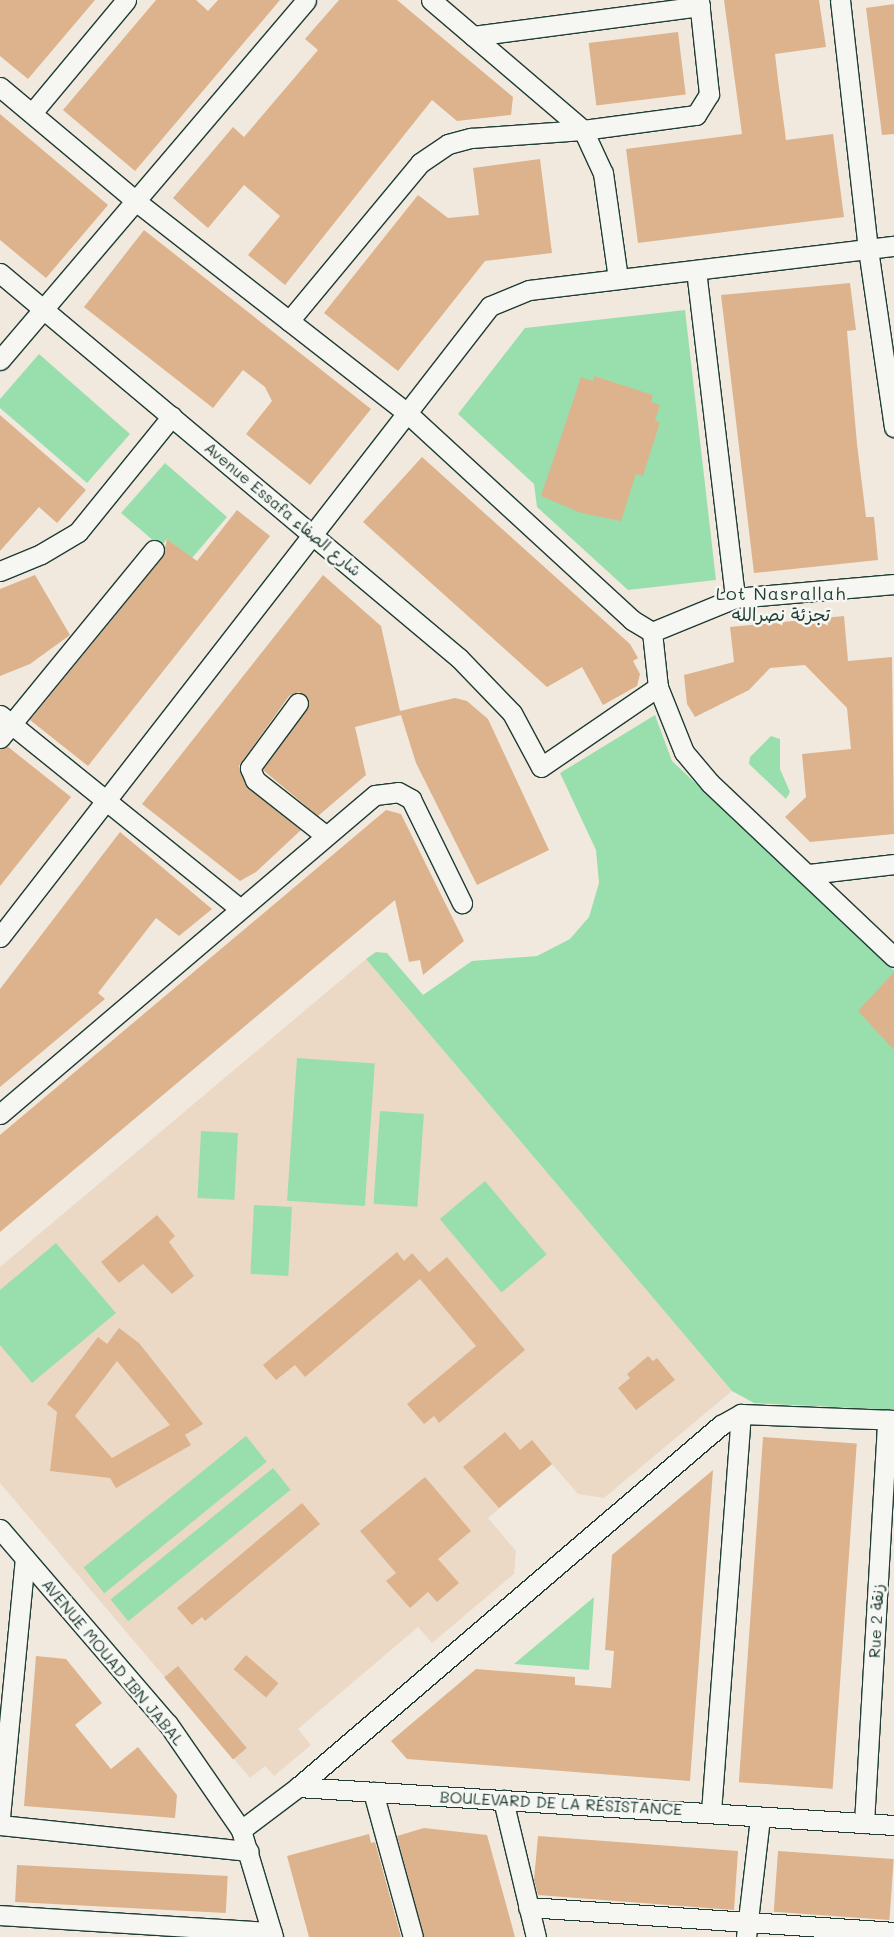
<!DOCTYPE html>
<meta charset="utf-8">
<style>
body{margin:0}
#map{position:relative;width:894px;height:1937px;overflow:hidden;background:#f1e9de;font-family:Mali,"Playpen Sans Arabic",sans-serif}
div>[style]{position:absolute}
.built>*{inset:0;background:#ebd9c5}
.green>*{inset:0;background:#99dfad;transform-origin:0 0}
.building>*{inset:0;background:#dcb38c;transform-origin:0 0}
.roads{filter:drop-shadow(1px 0 #1f3d34) drop-shadow(-1px 0 #1f3d34) drop-shadow(0 1px #1f3d34) drop-shadow(0 -1px #1f3d34)}
.street>*{height:19px;margin:-9.5px;padding:0 9.5px;transform-origin:9.5px;border-radius:9.5px;background:#f6f6f2}
span{translate:-50% -50%;white-space:nowrap;text-align:center;line-height:1.15;-webkit-text-stroke:5px #f6f6f2;paint-order:stroke}
.street-label{font-size:16px;color:#1f3d34}
.neighbourhood-label{font-size:18px;color:#1f3d34;letter-spacing:1px}
</style>
<div id="map">
<div class="built">
<i style="clip-path:polygon(366px 959px,732px 1391px,604px 1498px,578px 1494px,552px 1464px,488px 1518px,516px 1551px,514px 1574px,432px 1643px,418px 1627px,298px 1729px,311px 1745px,274px 1776px,265px 1766px,250px 1778px,0 1483px,0 1267px)"></i>
</div>
<div class="green">
<i style="clip-path:polygon(685px 310px,716px 580px,628px 590px,537px 507px,534px 484px,458px 414px,525px 328px)"></i>
<i style="clip-path:polygon(39px 354px,130px 434px,87px 483px,0 408px,0 399px)"></i>
<i style="clip-path:polygon(165px 463px,227px 517px,192px 558px,167px 539px,161px 547px,121px 513px)"></i>
<i style="clip-path:polygon(655px 715px,672px 761px,894px 970px,894px 1410px,754px 1403px,732px 1391px,366px 959px,376px 952px,387px 953px,423px 995px,472px 961px,537px 956px,570px 939px,589px 917px,599px 883px,596px 850px,560px 773px)"></i>
<i style="clip-path:polygon(771px 736px,780px 739px,780px 769px,790px 792px,786px 799px,749px 764px,750px 757px)"></i>
<i style="left:297px;top:1058px;width:78px;height:143px;rotate:4deg"></i>
<i style="left:380px;top:1111px;width:44px;height:93px;rotate:4deg"></i>
<i style="left:201px;top:1131px;width:37px;height:67px;rotate:3deg"></i>
<i style="left:485px;top:1181px;width:96px;height:59px;rotate:50deg"></i>
<i style="left:254px;top:1205px;width:38px;height:69px;rotate:3deg"></i>
<i style="clip-path:polygon(56px 1243px,116px 1313px,32px 1383px,0 1345px,0 1290px)"></i>
<i style="left:246px;top:1436px;width:33px;height:209px;rotate:51deg"></i>
<i style="left:273px;top:1468px;width:28px;height:209px;rotate:51deg"></i>
<i style="clip-path:polygon(594px 1597px,589px 1670px,514px 1664px)"></i>
</div>
<div class="building">
<i style="clip-path:polygon(0 0,95px 0,28px 79px,0 56px)"></i>
<i style="clip-path:polygon(156px 0,196px 0,208px 11px,218px 0,280px 0,135px 171px,63px 110px)"></i>
<i style="clip-path:polygon(339px 0,397px 0,513px 97px,511px 115px,457px 121px,432px 100px,285px 285px,248px 255px,280px 216px,244px 185px,208px 228px,173px 198px,233px 127px,244px 137px,318px 50px,305px 39px)"></i>
<i style="clip-path:polygon(724px 0,819px 0,826px 47px,775px 54px,778px 80px,786px 140px,833px 134px,844px 217px,638px 243px,626px 149px,742px 134px)"></i>
<i style="clip-path:polygon(894px 4px,894px 134px,882px 135px,866px 8px)"></i>
<i style="left:678px;top:32px;width:63px;height:90px;rotate:83deg"></i>
<i style="clip-path:polygon(0 114px,108px 205px,46px 278px,0 240px)"></i>
<i style="clip-path:polygon(540px 159px,552px 253px,485px 261px,398px 371px,324px 313px,418px 195px,448px 218px,479px 215px,473px 168px)"></i>
<i style="clip-path:polygon(144px 230px,371px 409px,310px 485px,246px 434px,272px 401px,265px 387px,243px 370px,213px 408px,84px 307px)"></i>
<i style="clip-path:polygon(850px 283px,856px 330px,847px 331px,857px 444px,866px 517px,874px 517px,878px 560px,754px 573px,721px 295px)"></i>
<i style="clip-path:polygon(594px 376px,653px 395px,651px 402px,660px 405px,655px 420px,660px 422px,643px 476px,636px 474px,621px 521px,581px 513px,541px 496px,581px 377px,593px 381px)"></i>
<i style="clip-path:polygon(0 415px,86px 490px,57px 523px,39px 507px,0 551px)"></i>
<i style="clip-path:polygon(422px 457px,630px 644px,638px 658px,633px 661px,640px 674px,637px 686px,603px 705px,582px 667px,547px 687px,363px 522px)"></i>
<i style="clip-path:polygon(237px 510px,270px 536px,88px 766px,30px 720px,163px 557px,167px 539px,197px 561px)"></i>
<i style="clip-path:polygon(35px 575px,70px 635px,30px 664px,0 676px,0 589px)"></i>
<i style="clip-path:polygon(323px 575px,381px 626px,400px 711px,455px 698px,467px 701px,488px 719px,549px 850px,477px 885px,416px 763px,401px 715px,355px 727px,366px 775px,318px 816px,263px 770px,307px 709px,308px 698px,299px 692px,289px 696px,239px 766px,248px 788px,301px 830px,256px 872px,240px 881px,142px 804px)"></i>
<i style="clip-path:polygon(844px 616px,848px 661px,892px 657px,894px 834px,810px 842px,785px 817px,806px 797px,802px 754px,851px 749px,847px 708px,805px 665px,770px 668px,749px 690px,695px 717px,687px 704px,684px 675px,734px 662px,730px 627px)"></i>
<i style="clip-path:polygon(7px 746px,71px 797px,0 886px,0 749px)"></i>
<i style="clip-path:polygon(386px 810px,401px 814px,464px 941px,423px 975px,420px 960px,409px 962px,395px 900px,0 1232px,0 1135px)"></i>
<i style="clip-path:polygon(120px 832px,212px 909px,179px 936px,156px 918px,98px 993px,105px 999px,0 1087px,0 989px)"></i>
<i style="clip-path:polygon(894px 972px,894px 1050px,858px 1011px)"></i>
<i style="clip-path:polygon(157px 1215px,175px 1236px,169px 1242px,194px 1276px,172px 1294px,143px 1264px,119px 1283px,101px 1262px)"></i>
<i style="clip-path:polygon(397px 1252px,404px 1261px,412px 1253px,429px 1272px,447px 1257px,525px 1350px,439px 1423px,434px 1416px,424px 1424px,407px 1404px,476px 1346px,420px 1279px,305px 1377px,295px 1365px,276px 1380px,263px 1365px)"></i>
<i style="clip-path:polygon(evenodd,119px 1328px,139px 1343px,203px 1424px,185px 1435px,191px 1445px,116px 1488px,110px 1478px,50px 1471px,57px 1412px,47px 1404px,98px 1337px,107px 1344px,119px 1328px,117px 1361px,170px 1425px,112px 1458px,75px 1416px,117px 1361px)"></i>
<i style="clip-path:polygon(648px 1356px,653px 1361px,657px 1358px,675px 1380px,636px 1410px,618px 1388px,630px 1378px,627px 1374px)"></i>
<i style="clip-path:polygon(505px 1432px,520px 1450px,532px 1440px,552px 1464px,499px 1508px,463px 1467px)"></i>
<i style="left:763px;top:1437px;width:94px;height:346px;rotate:4deg"></i>
<i style="clip-path:polygon(713px 1470px,690px 1781px,407px 1759px,391px 1741px,476px 1669px,575px 1677px,575px 1685px,611px 1688px,614px 1651px,605px 1650px,612px 1555px)"></i>
<i style="clip-path:polygon(425px 1477px,471px 1531px,438px 1559px,459px 1583px,437px 1602px,428px 1592px,410px 1608px,386px 1581px,396px 1573px,360px 1531px)"></i>
<i style="clip-path:polygon(302px 1503px,320px 1524px,205px 1621px,202px 1617px,192px 1625px,177px 1608px)"></i>
<i style="left:246px;top:1655px;width:43px;height:19px;rotate:41deg"></i>
<i style="clip-path:polygon(36px 1656px,66px 1659px,102px 1703px,75px 1725px,111px 1769px,138px 1747px,177px 1795px,175px 1818px,24px 1806px)"></i>
<i style="left:178px;top:1666px;width:107px;height:18px;rotate:50deg"></i>
<i style="clip-path:polygon(424px 1828px,487px 1835px,515px 1937px,424px 1937px,397px 1836px)"></i>
<i style="clip-path:polygon(369px 1834px,371px 1843px,375px 1842px,401px 1937px,309px 1937px,287px 1856px)"></i>
<i style="clip-path:polygon(538px 1836px,738px 1851px,734px 1910px,538px 1895px,534px 1880px)"></i>
<i style="left:778px;top:1851px;width:116px;height:61px;rotate:4deg"></i>
<i style="left:17px;top:1865px;width:211px;height:37px;rotate:3deg"></i>
</div>
<div class="roads">
<div class="street">
<i style="left:431px;top:0;width:200px;rotate:40.5deg"></i>
<i style="left:583px;top:130px;width:47px;rotate:65.1deg"></i>
<i style="left:603px;top:173px;width:107px;rotate:81.9deg"></i>
<i style="left:840px;top:0;width:251px;rotate:83.6deg"></i>
<i style="left:868px;top:249px;width:180px;rotate:81.7deg"></i>
<i style="left:473px;top:36px;width:229px;rotate:-7.5deg"></i>
<i style="left:0;top:87px;width:179px;rotate:40deg"></i>
<i style="left:137px;top:202px;width:341px;rotate:38deg"></i>
<i style="left:406px;top:412px;width:307px;rotate:42.6deg"></i>
<i style="left:632px;top:620px;width:23px;rotate:31deg"></i>
<i style="left:652px;top:632px;width:55px;rotate:83.8deg"></i>
<i style="left:658px;top:687px;width:70px;rotate:68.2deg"></i>
<i style="left:684px;top:752px;width:40px;rotate:50deg"></i>
<i style="left:710px;top:783px;width:253px;rotate:43.4deg"></i>
<i style="left:32px;top:113px;width:147px;rotate:-50.2deg"></i>
<i style="left:696px;top:270px;width:330px;rotate:83.2deg"></i>
<i style="left:0;top:273px;width:599px;rotate:39.99deg"></i>
<i style="left:459px;top:658px;width:76px;rotate:46.1deg"></i>
<i style="left:512px;top:713px;width:61px;rotate:61.8deg"></i>
<i style="left:541px;top:767px;width:142px;rotate:-34.4deg"></i>
<i style="left:289px;top:321px;width:205px;rotate:-50.3deg"></i>
<i style="left:420px;top:163px;width:34px;rotate:-34deg"></i>
<i style="left:448px;top:144px;width:24px;rotate:-15deg"></i>
<i style="left:471px;top:138px;width:112px;rotate:-4.1deg"></i>
<i style="left:583px;top:130px;width:114px;rotate:-7.6deg"></i>
<i style="left:696px;top:115px;width:25px;rotate:-58deg"></i>
<i style="left:709px;top:94px;width:95px;rotate:-96.1deg"></i>
<i style="left:0;top:360px;width:472px;rotate:-49.6deg"></i>
<i style="left:0;top:571px;width:44px;rotate:-22.5deg"></i>
<i style="left:41px;top:554px;width:43px;rotate:-30.7deg"></i>
<i style="left:78px;top:532px;width:149px;rotate:-51deg"></i>
<i style="left:652px;top:632px;width:90px;rotate:-22.3deg"></i>
<i style="left:735px;top:598px;width:160px;rotate:-5deg"></i>
<i style="left:298px;top:703px;width:81px;rotate:126.4deg"></i>
<i style="left:250px;top:768px;width:13px;rotate:67deg"></i>
<i style="left:255px;top:780px;width:89px;rotate:38.2deg"></i>
<i style="left:0;top:715px;width:307px;rotate:38.9deg"></i>
<i style="left:0;top:738px;width:243px;rotate:-50.7deg"></i>
<i style="left:809px;top:874px;width:86px;rotate:-6.7deg"></i>
<i style="left:0;top:937px;width:799px;rotate:-52.17deg"></i>
<i style="left:490px;top:306px;width:42px;rotate:-22.3deg"></i>
<i style="left:529px;top:290px;width:368px;rotate:-6.9deg"></i>
<i style="left:0;top:1114px;width:492px;rotate:-40.4deg"></i>
<i style="left:375px;top:795px;width:23px;rotate:-7deg"></i>
<i style="left:398px;top:792px;width:15px;rotate:28deg"></i>
<i style="left:411px;top:799px;width:116px;rotate:63.9deg"></i>
<i style="left:0;top:1529px;width:257px;rotate:49.3deg"></i>
<i style="left:168px;top:1724px;width:129px;rotate:55.4deg"></i>
<i style="left:241px;top:1830px;width:112px;rotate:73.3deg"></i>
<i style="left:298px;top:1787px;width:557px;rotate:-40.56deg"></i>
<i style="left:721px;top:1425px;width:23px;rotate:-29deg"></i>
<i style="left:741px;top:1414px;width:153px;rotate:2.2deg"></i>
<i style="left:373px;top:1792px;width:150px;rotate:74.6deg"></i>
<i style="left:503px;top:1800px;width:141px;rotate:76.5deg"></i>
<i style="left:711px;top:1812px;width:399px;rotate:-85.7deg"></i>
<i style="left:0;top:1817px;width:260px;rotate:-84.5deg"></i>
<i style="left:864px;top:1823px;width:404px;rotate:-86.7deg"></i>
<i style="left:0;top:1825px;width:250px;rotate:6deg"></i>
<i style="left:241px;top:1830px;width:71px;rotate:-37deg"></i>
<i style="left:298px;top:1787px;width:597px;rotate:3.65deg"></i>
<i style="left:528px;top:1907px;width:367px;rotate:3.9deg"></i>
<i style="left:0;top:1915px;width:272px;rotate:3.6deg"></i>
<i style="left:746px;top:1937px;width:121px;rotate:-83.3deg"></i>
</div>
</div>
<div class="street-label">
<span style="left:283px;top:509px;rotate:40deg">Avenue Essafa شارع الصفاء</span>
<span style="left:876px;top:1621px;rotate:-87deg">Rue 2 زنقة</span>
<span style="left:113px;top:1662px;rotate:50deg">AVENUE MOUAD IBN JABAL</span>
<span style="left:561px;top:1803px;rotate:3deg">BOULEVARD DE LA RÉSISTANCE</span>
</div>
<div class="neighbourhood-label">
<span style="left:781px;top:604px">Lot Nasrallah<br>تجزئة نصرالله</span>
</div>
</div>
